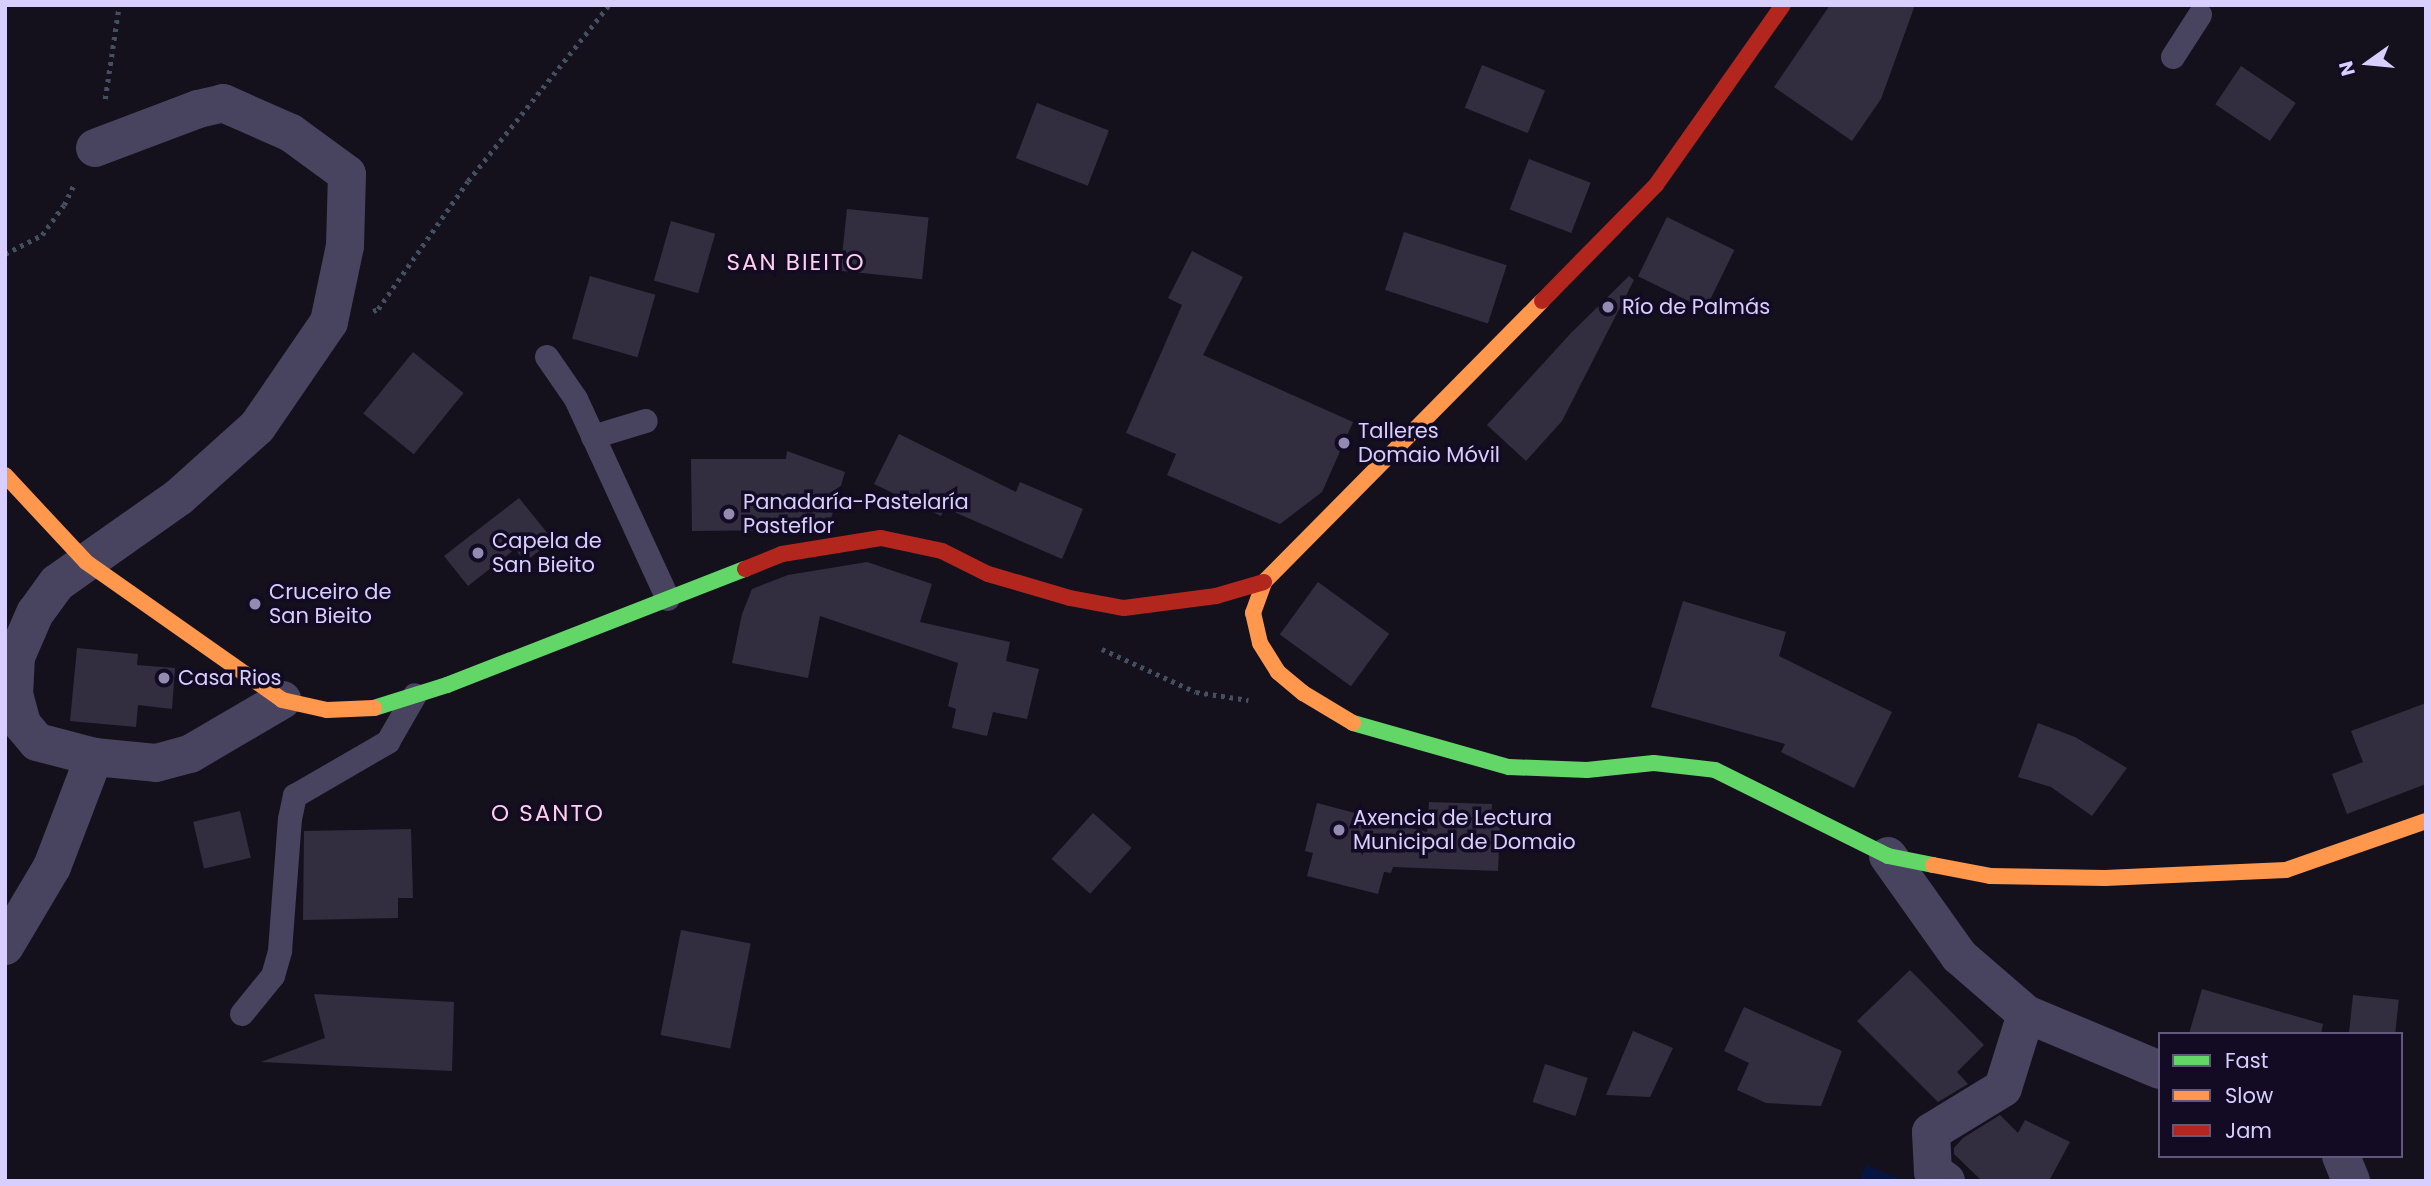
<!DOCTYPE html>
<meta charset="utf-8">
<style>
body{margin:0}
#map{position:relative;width:2431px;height:1186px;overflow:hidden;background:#14111d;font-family:Poppins,sans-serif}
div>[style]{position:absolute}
.water>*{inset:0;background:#051440}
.building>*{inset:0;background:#322e40;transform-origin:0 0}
.path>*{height:4.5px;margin-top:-2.25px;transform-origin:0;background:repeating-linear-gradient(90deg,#435061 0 3.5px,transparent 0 8.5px)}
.lane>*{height:24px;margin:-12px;padding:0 12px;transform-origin:12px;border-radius:12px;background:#484460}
.street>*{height:38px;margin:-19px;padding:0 19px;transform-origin:19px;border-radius:19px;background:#484460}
.fast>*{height:16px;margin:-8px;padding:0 8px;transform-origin:8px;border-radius:8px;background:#63d668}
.slow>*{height:16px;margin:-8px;padding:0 8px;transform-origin:8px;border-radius:8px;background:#ff974d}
.jam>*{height:16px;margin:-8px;padding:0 8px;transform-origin:8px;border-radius:8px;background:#b3261e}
.dots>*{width:19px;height:19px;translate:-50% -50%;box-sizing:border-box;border:4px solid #120b23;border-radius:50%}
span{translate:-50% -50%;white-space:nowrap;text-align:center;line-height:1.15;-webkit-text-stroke:7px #120b23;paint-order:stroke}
.poi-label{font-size:21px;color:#d8ceff}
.left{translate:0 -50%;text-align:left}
.neighbourhood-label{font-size:23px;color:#ffd0e9;letter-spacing:2px}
.frame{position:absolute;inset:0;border:7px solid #d8ceff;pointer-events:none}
.legend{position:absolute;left:2158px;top:1032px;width:245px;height:126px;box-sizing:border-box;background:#120b23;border:2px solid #61597b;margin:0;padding:9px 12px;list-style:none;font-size:21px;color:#d8ceff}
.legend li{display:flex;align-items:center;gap:14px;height:35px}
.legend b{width:35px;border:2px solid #61597b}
.north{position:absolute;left:2333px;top:28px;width:70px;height:70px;-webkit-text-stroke:5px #120b23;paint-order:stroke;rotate:255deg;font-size:19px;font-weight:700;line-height:28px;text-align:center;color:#d8ceff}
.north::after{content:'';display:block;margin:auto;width:24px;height:32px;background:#d8ceff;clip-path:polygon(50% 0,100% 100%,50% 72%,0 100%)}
</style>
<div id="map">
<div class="water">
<i style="clip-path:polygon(1866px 1165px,1906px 1181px,1859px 1181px)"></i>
</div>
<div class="building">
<i style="clip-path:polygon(1830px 5px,1915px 5px,1881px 99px,1852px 141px,1774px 87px)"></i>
<i style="left:1482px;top:65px;width:68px;height:46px;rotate:22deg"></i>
<i style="left:2241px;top:66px;width:66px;height:46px;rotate:34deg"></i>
<i style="left:1037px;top:103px;width:77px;height:59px;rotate:21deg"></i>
<i style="left:1529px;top:159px;width:66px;height:54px;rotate:21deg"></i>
<i style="left:847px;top:209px;width:82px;height:62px;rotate:6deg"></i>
<i style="left:1667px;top:217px;width:75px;height:66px;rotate:26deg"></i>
<i style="left:671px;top:221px;width:46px;height:62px;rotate:16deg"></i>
<i style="left:1404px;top:232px;width:108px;height:61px;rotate:18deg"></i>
<i style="clip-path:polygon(1192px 251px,1243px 277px,1203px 355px,1353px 422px,1322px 492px,1280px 524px,1167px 475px,1176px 454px,1126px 433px,1182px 305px,1168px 298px)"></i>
<i style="left:590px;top:276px;width:68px;height:65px;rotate:16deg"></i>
<i style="clip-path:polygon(1629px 276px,1634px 280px,1562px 421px,1526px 461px,1487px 425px,1571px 333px)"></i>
<i style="left:413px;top:352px;width:65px;height:79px;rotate:39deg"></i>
<i style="clip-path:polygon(899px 434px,1016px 492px,1020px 482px,1083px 509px,1062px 559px,945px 508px,941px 516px,874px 484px)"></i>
<i style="clip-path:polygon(787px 451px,845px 472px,830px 522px,774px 534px,775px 530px,692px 531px,691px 459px,786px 459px)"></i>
<i style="clip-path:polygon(519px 498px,553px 540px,525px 562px,515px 549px,468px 586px,444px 556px)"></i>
<i style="clip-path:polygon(867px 562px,932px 584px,920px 622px,1010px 642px,1006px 661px,1039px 669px,1027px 719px,993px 712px,987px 736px,952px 728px,956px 709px,948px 706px,958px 663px,820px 616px,808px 678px,732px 663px,742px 614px,752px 589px,788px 575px)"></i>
<i style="left:1318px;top:582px;width:88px;height:65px;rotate:36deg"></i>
<i style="clip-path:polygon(1683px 601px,1786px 632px,1779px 656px,1892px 712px,1854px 788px,1781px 752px,1785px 744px,1651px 707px)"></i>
<i style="clip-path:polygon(77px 648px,138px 654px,137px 665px,175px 668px,172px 709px,138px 705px,136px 727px,70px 721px)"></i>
<i style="clip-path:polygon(2426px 703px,2426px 784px,2347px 814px,2332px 774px,2363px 762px,2351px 731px)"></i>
<i style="clip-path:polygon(2038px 723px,2075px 737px,2127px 768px,2092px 816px,2051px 787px,2018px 777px)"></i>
<i style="clip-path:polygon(1429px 802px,1492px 804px,1491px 825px,1500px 826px,1498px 871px,1393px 867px,1391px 873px,1384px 872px,1378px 894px,1307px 876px,1313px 853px,1305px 851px,1317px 803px,1427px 832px)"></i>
<i style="left:240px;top:811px;width:48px;height:48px;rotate:77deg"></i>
<i style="left:1093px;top:813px;width:52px;height:62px;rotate:42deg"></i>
<i style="clip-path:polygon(411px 829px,413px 898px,398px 898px,398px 918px,303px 920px,304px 831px)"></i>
<i style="left:681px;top:930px;width:71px;height:107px;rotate:11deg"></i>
<i style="clip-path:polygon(1910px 970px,1984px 1045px,1957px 1072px,1968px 1084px,1938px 1102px,1857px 1021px)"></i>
<i style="clip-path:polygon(2202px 989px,2323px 1024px,2321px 1034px,2189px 1034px)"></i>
<i style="clip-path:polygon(314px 994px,454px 1002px,452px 1071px,261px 1062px,325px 1038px)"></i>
<i style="left:2353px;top:995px;width:46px;height:39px;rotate:6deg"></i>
<i style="clip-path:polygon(1744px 1007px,1842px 1051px,1821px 1106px,1766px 1103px,1737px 1090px,1749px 1063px,1724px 1051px)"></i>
<i style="clip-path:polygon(1633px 1031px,1673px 1048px,1650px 1097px,1606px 1095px)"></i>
<i style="left:1545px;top:1064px;width:45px;height:40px;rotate:18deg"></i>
<i style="clip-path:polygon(2000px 1115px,2018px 1133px,2025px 1120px,2070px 1142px,2049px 1181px,1982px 1181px,1954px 1154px,1954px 1148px,1963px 1138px)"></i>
</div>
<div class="path">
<i style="left:105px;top:99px;width:95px;rotate:-81.5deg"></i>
<i style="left:5px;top:254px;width:42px;rotate:-27.2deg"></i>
<i style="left:42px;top:235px;width:37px;rotate:-54deg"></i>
<i style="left:64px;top:205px;width:25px;rotate:-64deg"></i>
<i style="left:373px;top:311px;width:5px;rotate:-22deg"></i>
<i style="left:378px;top:309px;width:156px;rotate:-54.9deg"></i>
<i style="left:468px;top:181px;width:226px;rotate:-51.3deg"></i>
<i style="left:1102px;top:649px;width:103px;rotate:24.6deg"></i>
<i style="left:1196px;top:692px;width:53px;rotate:8.7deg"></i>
</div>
<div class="lane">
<i style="left:2173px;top:57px;width:50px;rotate:-57.3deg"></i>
<i style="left:547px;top:357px;width:51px;rotate:55.4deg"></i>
<i style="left:576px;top:399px;width:220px;rotate:65.3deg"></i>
<i style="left:593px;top:437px;width:55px;rotate:-16.8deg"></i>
<i style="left:242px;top:1014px;width:49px;rotate:-50.8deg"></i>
<i style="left:273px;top:976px;width:26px;rotate:-74deg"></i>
<i style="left:280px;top:951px;width:132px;rotate:-85.7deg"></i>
<i style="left:290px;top:819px;width:24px;rotate:-78deg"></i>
<i style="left:295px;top:796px;width:108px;rotate:-30.1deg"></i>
<i style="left:388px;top:742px;width:54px;rotate:-60.1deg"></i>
</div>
<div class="street">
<i style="left:95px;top:148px;width:110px;rotate:-20.7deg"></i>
<i style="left:198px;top:109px;width:26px;rotate:-13deg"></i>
<i style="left:223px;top:103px;width:74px;rotate:23.8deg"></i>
<i style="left:291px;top:133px;width:69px;rotate:36.2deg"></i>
<i style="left:347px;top:174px;width:72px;rotate:91.6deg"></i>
<i style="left:345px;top:246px;width:78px;rotate:101.9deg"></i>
<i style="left:329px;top:322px;width:127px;rotate:124.4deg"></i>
<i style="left:257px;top:427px;width:105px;rotate:138.1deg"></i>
<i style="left:179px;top:497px;width:149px;rotate:144.8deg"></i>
<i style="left:57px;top:583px;width:37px;rotate:126deg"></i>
<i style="left:35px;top:613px;width:48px;rotate:113.4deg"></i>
<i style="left:16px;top:657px;width:37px;rotate:93deg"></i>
<i style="left:14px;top:694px;width:31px;rotate:75deg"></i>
<i style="left:22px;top:724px;width:23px;rotate:50deg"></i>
<i style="left:37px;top:742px;width:59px;rotate:14.7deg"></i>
<i style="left:94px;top:757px;width:62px;rotate:5.5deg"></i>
<i style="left:156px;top:763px;width:35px;rotate:-15deg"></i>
<i style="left:190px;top:754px;width:107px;rotate:-30.4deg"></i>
<i style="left:1888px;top:856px;width:123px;rotate:54.6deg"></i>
<i style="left:1959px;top:956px;width:89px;rotate:40.9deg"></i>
<i style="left:2026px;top:1014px;width:145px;rotate:22.7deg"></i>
<i style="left:5px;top:946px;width:92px;rotate:-59.3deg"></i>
<i style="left:52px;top:867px;width:118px;rotate:-69.1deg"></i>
<i style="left:2341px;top:1156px;width:27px;rotate:68deg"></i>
<i style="left:1946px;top:1181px;width:16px;rotate:-145deg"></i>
<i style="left:1933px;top:1172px;width:40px;rotate:-92.9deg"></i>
<i style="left:1931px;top:1132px;width:84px;rotate:-31.4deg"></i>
<i style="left:2003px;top:1088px;width:77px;rotate:-72.7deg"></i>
</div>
<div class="fast">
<i style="left:374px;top:708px;width:77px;rotate:-17.5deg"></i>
<i style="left:447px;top:685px;width:320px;rotate:-21.3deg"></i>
<i style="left:1353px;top:723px;width:162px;rotate:15.8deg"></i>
<i style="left:1509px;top:767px;width:78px;rotate:2.2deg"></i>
<i style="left:1587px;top:770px;width:67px;rotate:-6deg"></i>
<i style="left:1654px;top:763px;width:61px;rotate:6.5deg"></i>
<i style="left:1715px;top:770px;width:193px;rotate:26.4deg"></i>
<i style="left:1888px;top:856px;width:46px;rotate:11.3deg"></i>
</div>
<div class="slow">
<i style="left:5px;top:475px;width:119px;rotate:47deg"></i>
<i style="left:86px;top:562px;width:240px;rotate:35.1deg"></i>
<i style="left:282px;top:700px;width:46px;rotate:12.5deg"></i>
<i style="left:327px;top:710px;width:47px;rotate:-2.4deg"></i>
<i style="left:1353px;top:723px;width:58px;rotate:-149deg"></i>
<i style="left:1303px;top:693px;width:33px;rotate:-140deg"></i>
<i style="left:1278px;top:672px;width:34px;rotate:-122deg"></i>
<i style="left:1260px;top:643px;width:31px;rotate:-103deg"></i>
<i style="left:1253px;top:613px;width:33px;rotate:-70deg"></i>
<i style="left:1264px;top:582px;width:395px;rotate:-45.3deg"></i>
<i style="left:1933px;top:865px;width:58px;rotate:10.9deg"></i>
<i style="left:1990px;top:876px;width:115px;rotate:1deg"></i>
<i style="left:2105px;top:878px;width:181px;rotate:-2.5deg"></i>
<i style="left:2286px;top:870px;width:148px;rotate:-19.3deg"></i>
</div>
<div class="jam">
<i style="left:1542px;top:301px;width:163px;rotate:-45.5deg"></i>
<i style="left:1656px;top:185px;width:220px;rotate:-54.8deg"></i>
<i style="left:745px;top:569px;width:40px;rotate:-22deg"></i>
<i style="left:782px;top:554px;width:100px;rotate:-9.2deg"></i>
<i style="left:881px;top:538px;width:62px;rotate:12deg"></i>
<i style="left:942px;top:551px;width:51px;rotate:26.6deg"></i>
<i style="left:988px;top:574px;width:85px;rotate:16.3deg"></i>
<i style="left:1070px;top:598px;width:55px;rotate:10.5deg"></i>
<i style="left:1124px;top:608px;width:93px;rotate:-7.4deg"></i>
<i style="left:1216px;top:596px;width:50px;rotate:-16.3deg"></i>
</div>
<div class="dots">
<i style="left:1608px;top:307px;background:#938cb0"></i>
<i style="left:1344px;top:443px;background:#938cb0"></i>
<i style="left:729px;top:514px;background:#938cb0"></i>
<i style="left:478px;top:553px;background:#938cb0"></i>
<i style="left:255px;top:604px;background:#938cb0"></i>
<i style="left:164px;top:678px;background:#938cb0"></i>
<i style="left:1339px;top:830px;background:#938cb0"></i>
</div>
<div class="poi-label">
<span class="left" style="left:1622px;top:307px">Río de Palmás</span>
<span class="left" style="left:1358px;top:443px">Talleres<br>Domaio Móvil</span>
<span class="left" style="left:743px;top:514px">Panadaría-Pastelaría<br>Pasteflor</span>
<span class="left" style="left:492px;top:553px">Capela de<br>San Bieito</span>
<span class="left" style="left:269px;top:604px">Cruceiro de<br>San Bieito</span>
<span class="left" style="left:178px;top:678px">Casa Rios</span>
<span class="left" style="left:1353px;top:830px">Axencia de Lectura<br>Municipal de Domaio</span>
</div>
<div class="neighbourhood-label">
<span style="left:796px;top:262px">SAN BIEITO</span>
<span style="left:548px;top:813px">O SANTO</span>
</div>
<div class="frame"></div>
<ul class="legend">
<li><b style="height:9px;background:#63d668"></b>Fast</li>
<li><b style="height:9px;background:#ff974d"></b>Slow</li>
<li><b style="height:9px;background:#b3261e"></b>Jam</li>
</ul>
<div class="north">N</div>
</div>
